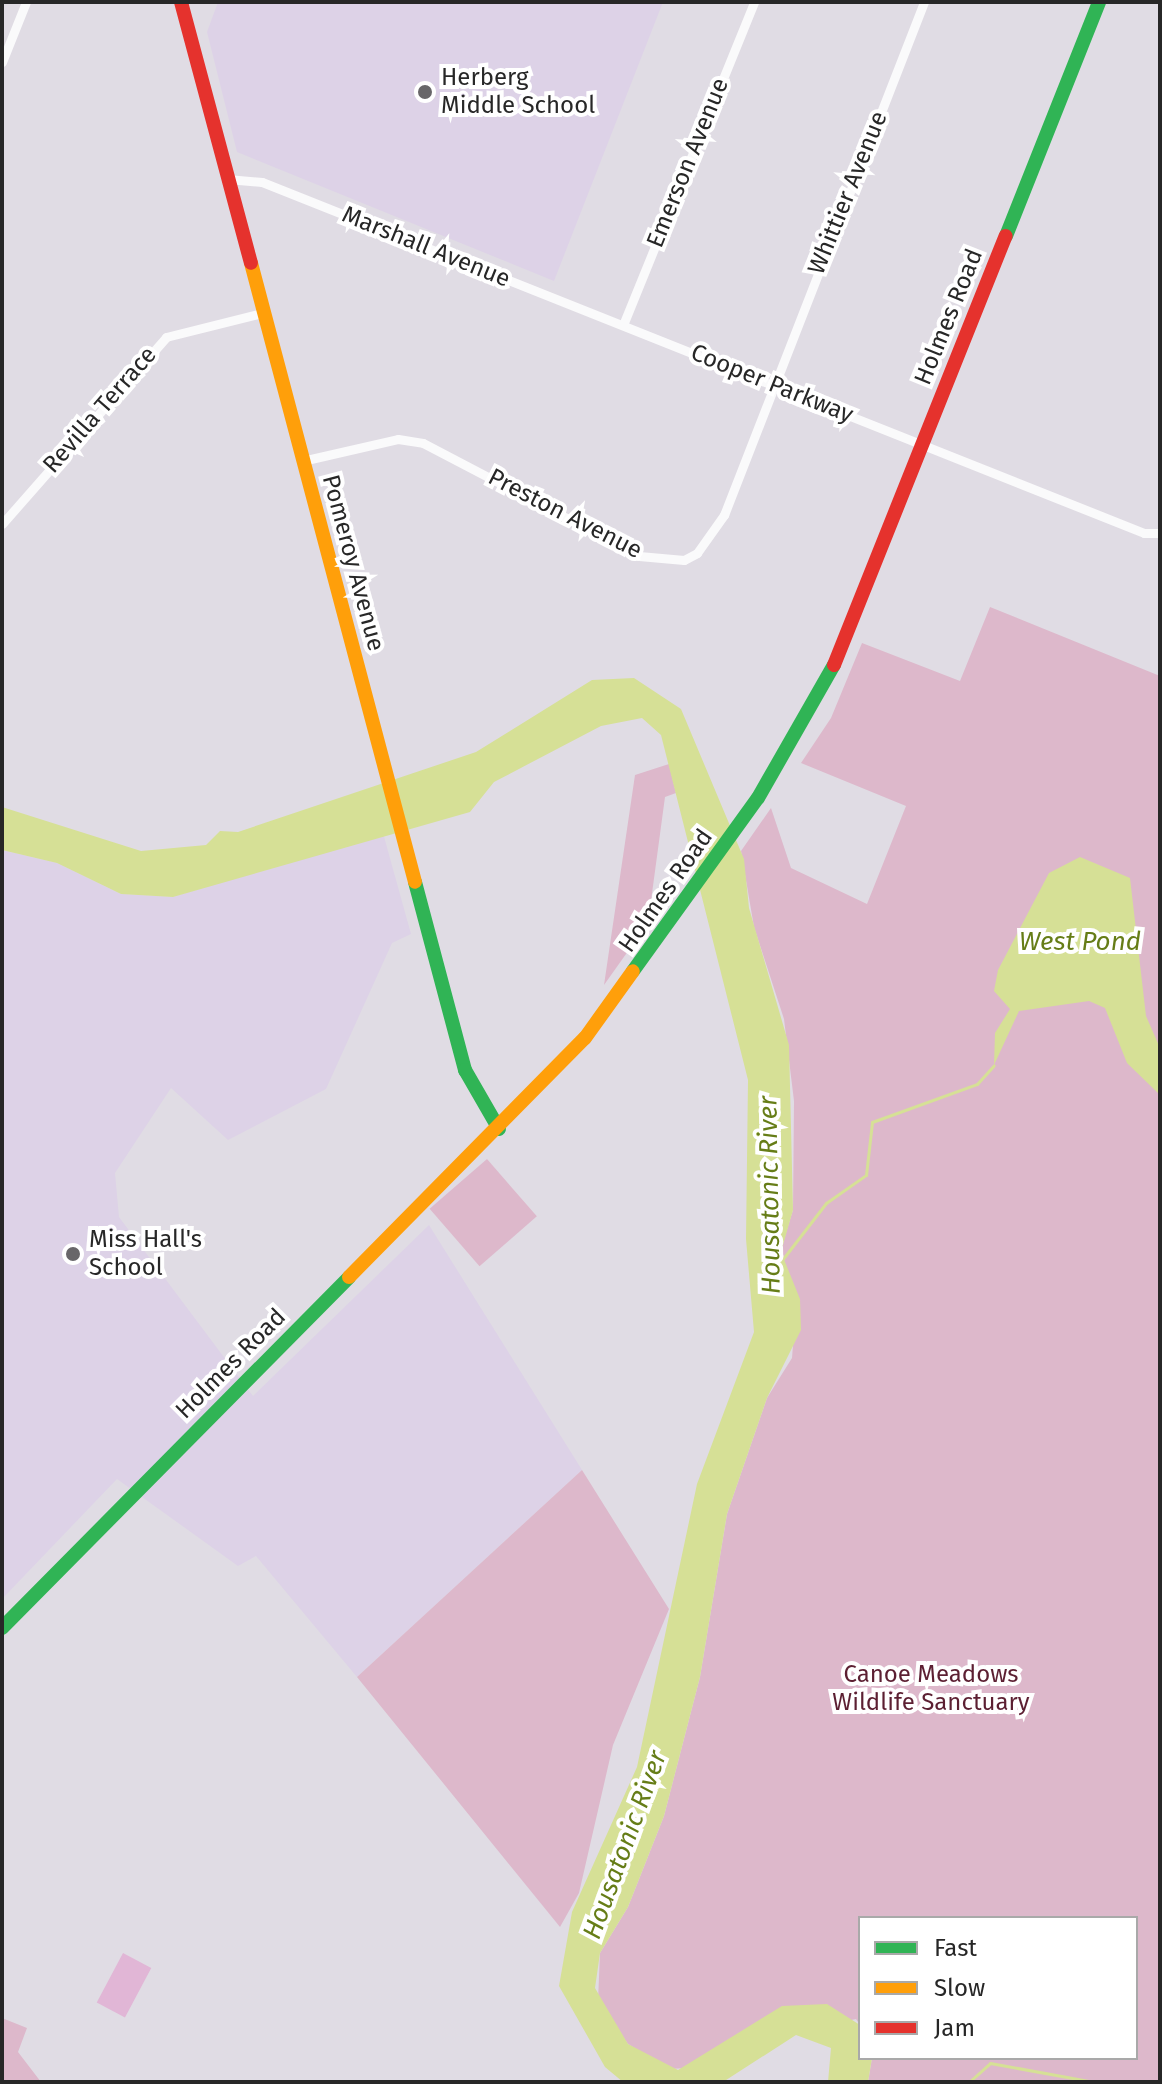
<!DOCTYPE html>
<style>
body{margin:0}
#map{position:relative;width:1162px;height:2084px;overflow:hidden;background:#e0dce4;font-family:"Fira Sans",sans-serif}
div>[style]{position:absolute}
.education>*{inset:0;background:#ddd2e7}
.green>*{inset:0;background:#ddb8cb;transform-origin:0 0}
.pitch>*{inset:0;background:#e1b6d6;transform-origin:0 0}
.water>*{inset:0;background:#d6e096}
.stream>*{height:3px;margin:-1.5px;padding:0 1.5px;transform-origin:1.5px;border-radius:1.5px;background:#d6e096}
.street>*{height:9px;margin:-4.5px;padding:0 4.5px;transform-origin:4.5px;border-radius:4.5px;background:#fafafb}
.fast>*{height:14px;margin:-7px;padding:0 7px;transform-origin:7px;border-radius:7px;background:#30b455}
.slow>*{height:14px;margin:-7px;padding:0 7px;transform-origin:7px;border-radius:7px;background:#ff9f0a}
.jam>*{height:14px;margin:-7px;padding:0 7px;transform-origin:7px;border-radius:7px;background:#e5322d}
.dots>*{width:22px;height:22px;translate:-50% -50%;box-sizing:border-box;border:4px solid #fff;border-radius:50%}
span{translate:-50% -50%;white-space:nowrap;text-align:center;line-height:1.15;-webkit-text-stroke:8px #fff;paint-order:stroke}
.poi-label{font-size:24px;color:#272727}
.left{translate:0 -50%;text-align:left}
.street-label{font-size:24px;color:#272727}
.park-label{font-size:24px;color:#5c1f32}
.water-label{font-size:26px;color:#667d17;font-style:italic}
.frame{position:absolute;inset:0;border:4px solid #272727;pointer-events:none}
.legend{position:absolute;left:858px;top:1916px;width:280px;height:144px;box-sizing:border-box;background:#fff;border:2px solid #a9a9a9;margin:0;padding:10px 14px;list-style:none;font-size:24px;color:#272727}
.legend li{display:flex;align-items:center;gap:16px;height:40px}
.legend b{width:40px;border:2px solid #a9a9a9}
</style>
<div id="map">
<div class="education">
<i style="clip-path:polygon(218px 2px,663px 2px,554px 281px,237px 152px,207px 32px)"></i>
<i style="clip-path:polygon(383px 833px,411px 934px,392px 943px,326px 1089px,228px 1140px,171px 1088px,115px 1173px,119px 1217px,253px 1396px,429px 1225px,582px 1470px,357px 1677px,256px 1556px,238px 1566px,117px 1479px,2px 1599px,2px 850px,57px 863px,121px 894px,173px 897px)"></i>
</div>
<div class="green">
<i style="clip-path:polygon(990px 607px,1160px 676px,1160px 2082px,868px 2082px,872px 2058px,1136px 2058px,1136px 1918px,860px 1918px,860px 2025px,856px 2019px,716px 2049px,687px 2068px,669px 2069px,628px 2044px,598px 2001px,600px 1953px,628px 1907px,664px 1816px,700px 1677px,727px 1514px,767px 1398px,792px 1358px,797px 1294px,780px 1252px,793px 1210px,794px 1101px,784px 1019px,754px 927px,741px 851px,771px 808px,791px 868px,867px 904px,906px 806px,801px 763px,831px 718px,862px 643px,960px 681px)"></i>
<i style="clip-path:polygon(669px 764px,676px 793px,665px 797px,648px 923px,604px 985px,635px 775px)"></i>
<i style="left:487px;top:1159px;width:76px;height:76px;rotate:49deg"></i>
<i style="clip-path:polygon(582px 1470px,669px 1609px,613px 1745px,579px 1893px,560px 1927px,357px 1677px)"></i>
<i style="clip-path:polygon(2px 2018px,27px 2028px,18px 2052px,41px 2082px,2px 2082px)"></i>
</div>
<div class="pitch">
<i style="left:123px;top:1953px;width:32px;height:56px;rotate:28deg"></i>
</div>
<div class="water">
<i style="clip-path:polygon(634px 678px,681px 709px,744px 859px,749px 908px,789px 1045px,793px 1210px,781px 1252px,800px 1299px,801px 1330px,767px 1398px,727px 1514px,700px 1677px,664px 1816px,628px 1907px,600px 1953px,595px 1988px,628px 2044px,678px 2070px,782px 2006px,827px 2004px,860px 2025px,860px 2058px,872px 2058px,868px 2082px,828px 2082px,831px 2048px,796px 2035px,723px 2082px,623px 2082px,605px 2067px,559px 1986px,572px 1912px,637px 1767px,697px 1484px,754px 1332px,746px 1239px,748px 1080px,661px 735px,642px 718px,601px 726px,494px 782px,470px 812px,173px 897px,121px 894px,57px 863px,2px 850px,2px 807px,141px 851px,206px 845px,220px 831px,238px 832px,476px 752px,592px 680px)"></i>
<i style="clip-path:polygon(1080px 857px,1130px 878px,1146px 1016px,1160px 1048px,1160px 1095px,1127px 1063px,1105px 1008px,1089px 1001px,1019px 1011px,994px 1065px,995px 1033px,1010px 1009px,994px 991px,998px 970px,1049px 873px)"></i>
</div>
<div class="stream">
<i style="left:782px;top:1260px;width:72px;rotate:-52.3deg"></i>
<i style="left:826px;top:1203px;width:49px;rotate:-35deg"></i>
<i style="left:866px;top:1175px;width:53px;rotate:-83.5deg"></i>
<i style="left:872px;top:1122px;width:112px;rotate:-19.9deg"></i>
<i style="left:977px;top:1084px;width:25px;rotate:-48deg"></i>
<i style="left:969px;top:2082px;width:28px;rotate:-42deg"></i>
<i style="left:990px;top:2063px;width:107px;rotate:10.3deg"></i>
</div>
<div class="street">
<i style="left:2px;top:62px;width:65px;rotate:-68.2deg"></i>
<i style="left:227px;top:179px;width:35px;rotate:5deg"></i>
<i style="left:262px;top:182px;width:949px;rotate:21.7deg"></i>
<i style="left:1144px;top:533px;width:16px"></i>
<i style="left:623px;top:325px;width:349px;rotate:-67.9deg"></i>
<i style="left:302px;top:461px;width:98px;rotate:-12.9deg"></i>
<i style="left:398px;top:439px;width:25px;rotate:9deg"></i>
<i style="left:423px;top:443px;width:244px;rotate:27.6deg"></i>
<i style="left:639px;top:556px;width:45px;rotate:5.1deg"></i>
<i style="left:684px;top:560px;width:15px;rotate:-28deg"></i>
<i style="left:697px;top:553px;width:47px;rotate:-54.6deg"></i>
<i style="left:724px;top:515px;width:551px;rotate:-68.7deg"></i>
<i style="left:2px;top:524px;width:249px;rotate:-48.7deg"></i>
<i style="left:166px;top:337px;width:99px;rotate:-14deg"></i>
</div>
<div class="fast">
<i style="left:1006px;top:236px;width:252px;rotate:-68.3deg"></i>
<i style="left:415px;top:882px;width:195px;rotate:75.1deg"></i>
<i style="left:465px;top:1070px;width:68px;rotate:60deg"></i>
<i style="left:633px;top:971px;width:213px;rotate:-54.2deg"></i>
<i style="left:758px;top:798px;width:153px;rotate:-60.3deg"></i>
<i style="left:2px;top:1628px;width:494px;rotate:-45.3deg"></i>
</div>
<div class="slow">
<i style="left:251px;top:263px;width:640px;rotate:75.16deg"></i>
<i style="left:349px;top:1277px;width:336px;rotate:-45.4deg"></i>
<i style="left:585px;top:1038px;width:82px;rotate:-54.4deg"></i>
</div>
<div class="jam">
<i style="left:181px;top:2px;width:270px;rotate:75deg"></i>
<i style="left:834px;top:665px;width:462px;rotate:-68.2deg"></i>
</div>
<div class="dots">
<i style="left:425px;top:92px;background:#686669"></i>
<i style="left:73px;top:1254px;background:#686669"></i>
</div>
<div class="poi-label">
<span class="left" style="left:441px;top:92px">Herberg<br>Middle School</span>
<span class="left" style="left:89px;top:1254px">Miss Hall's<br>School</span>
</div>
<div class="street-label">
<span style="left:688px;top:163px;rotate:-68deg">Emerson Avenue</span>
<span style="left:848px;top:193px;rotate:-68deg">Whittier Avenue</span>
<span style="left:426px;top:247px;rotate:22deg">Marshall Avenue</span>
<span style="left:949px;top:317px;rotate:-68deg">Holmes Road</span>
<span style="left:772px;top:384px;rotate:22deg">Cooper Parkway</span>
<span style="left:100px;top:410px;rotate:-49deg">Revilla Terrace</span>
<span style="left:565px;top:514px;rotate:27deg">Preston Avenue</span>
<span style="left:353px;top:563px;rotate:75deg">Pomeroy Avenue</span>
<span style="left:666px;top:891px;rotate:-55deg">Holmes Road</span>
<span style="left:231px;top:1364px;rotate:-45deg">Holmes Road</span>
</div>
<div class="park-label">
<span style="left:931px;top:1689px">Canoe Meadows<br>Wildlife Sanctuary</span>
</div>
<div class="water-label">
<span style="left:1080px;top:942px">West Pond</span>
<span style="left:770px;top:1195px;rotate:-91deg">Housatonic River</span>
<span style="left:625px;top:1845px;rotate:-70deg">Housatonic River</span>
</div>
<div class="frame"></div>
<ul class="legend">
<li><b style="height:10px;background:#30b455"></b>Fast</li>
<li><b style="height:10px;background:#ff9f0a"></b>Slow</li>
<li><b style="height:10px;background:#e5322d"></b>Jam</li>
</ul>
</div>
